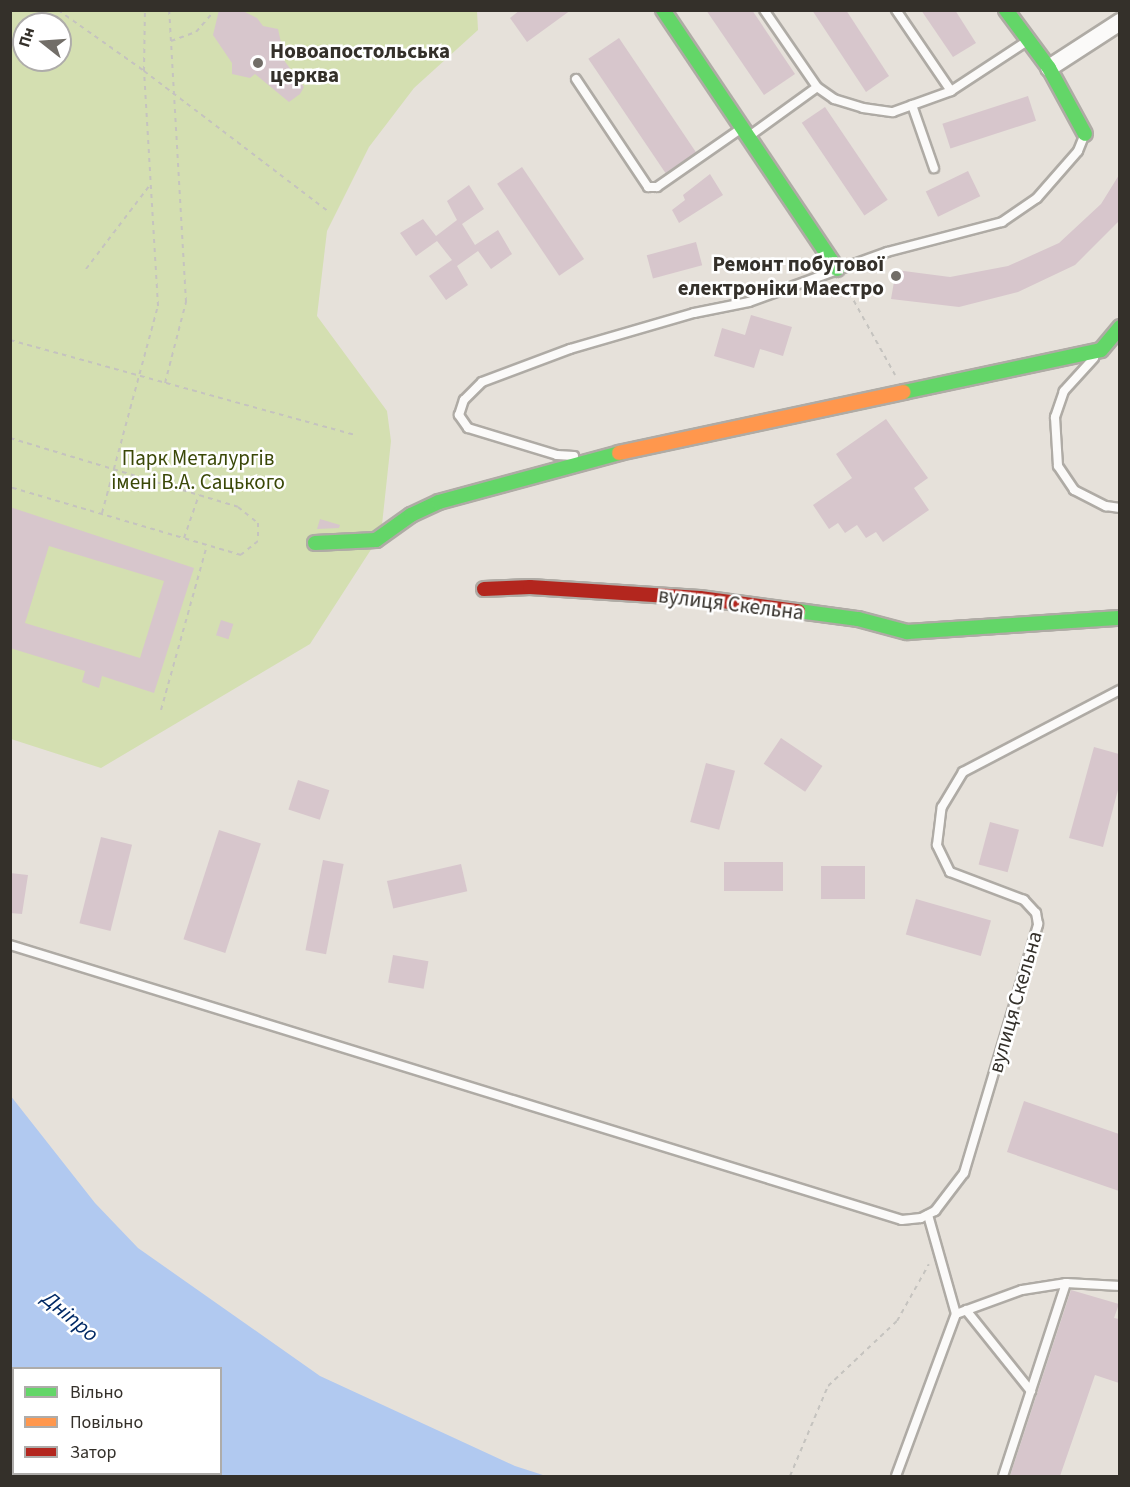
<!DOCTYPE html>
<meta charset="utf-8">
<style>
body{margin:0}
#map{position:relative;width:1130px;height:1487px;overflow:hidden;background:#e6e1da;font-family:"Source Sans 3",sans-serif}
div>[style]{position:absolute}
.green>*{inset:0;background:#d4dfb1}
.water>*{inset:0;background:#b1c9f0}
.building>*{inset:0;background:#d7c6cc;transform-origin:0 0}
.path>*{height:2px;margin-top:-1px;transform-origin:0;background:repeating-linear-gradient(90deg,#c5c3bf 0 4.5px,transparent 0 9px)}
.roads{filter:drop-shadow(2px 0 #afaba5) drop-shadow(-2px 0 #afaba5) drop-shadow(0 2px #afaba5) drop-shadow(0 -2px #afaba5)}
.lane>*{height:8px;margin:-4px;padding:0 4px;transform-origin:4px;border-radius:4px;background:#fbfaf9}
.street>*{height:16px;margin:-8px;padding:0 8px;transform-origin:8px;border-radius:8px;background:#fbfaf9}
.fast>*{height:14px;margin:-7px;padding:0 7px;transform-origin:7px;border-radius:7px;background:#63d668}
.slow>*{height:14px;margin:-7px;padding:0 7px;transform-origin:7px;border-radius:7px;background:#ff974d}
.jam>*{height:14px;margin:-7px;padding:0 7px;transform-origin:7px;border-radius:7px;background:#b3261e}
.dots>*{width:16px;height:16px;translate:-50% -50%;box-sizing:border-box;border:3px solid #fff;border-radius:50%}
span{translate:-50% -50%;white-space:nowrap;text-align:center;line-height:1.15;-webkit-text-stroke:5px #fff;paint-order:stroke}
.poi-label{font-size:21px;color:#34302a;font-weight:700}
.left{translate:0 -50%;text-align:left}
.right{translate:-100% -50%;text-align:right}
.park-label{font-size:21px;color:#3a4807}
.street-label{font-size:21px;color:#34302a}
.water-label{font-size:22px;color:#002965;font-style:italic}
.frame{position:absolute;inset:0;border:12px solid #34302a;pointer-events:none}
.legend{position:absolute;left:12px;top:1367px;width:210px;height:108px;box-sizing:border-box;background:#fff;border:2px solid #aeacaa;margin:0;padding:8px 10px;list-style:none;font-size:18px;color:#34302a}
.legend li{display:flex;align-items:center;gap:12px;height:30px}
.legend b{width:30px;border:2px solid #aeacaa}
.north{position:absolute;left:12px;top:12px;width:60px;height:60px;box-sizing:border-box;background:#fff;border:2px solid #aeacaa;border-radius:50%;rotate:287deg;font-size:16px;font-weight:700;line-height:24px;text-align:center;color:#34302a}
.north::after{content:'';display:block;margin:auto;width:21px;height:27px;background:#726e68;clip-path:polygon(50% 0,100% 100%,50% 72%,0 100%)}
</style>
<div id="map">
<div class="green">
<i style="clip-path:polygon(evenodd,11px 11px,477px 11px,478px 30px,414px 88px,369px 147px,327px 231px,317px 316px,387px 411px,391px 441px,381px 534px,310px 644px,101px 768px,11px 739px,11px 11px,24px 24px,60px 24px,60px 60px,24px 60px,24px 24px)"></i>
</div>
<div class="water">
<i style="clip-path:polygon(evenodd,10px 1095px,95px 1203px,138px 1248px,320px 1376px,515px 1466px,546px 1476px,11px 1476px,10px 1095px,14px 1368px,220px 1368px,220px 1474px,14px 1474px,14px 1368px)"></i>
</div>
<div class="building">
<i style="clip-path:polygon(219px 10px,241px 10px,257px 18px,263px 26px,278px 29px,282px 47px,277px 51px,304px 87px,300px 94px,289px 102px,255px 74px,250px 78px,232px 74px,232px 63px,213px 35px)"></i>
<i style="clip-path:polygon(520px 10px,571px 10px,527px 42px,510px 18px)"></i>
<i style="clip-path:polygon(706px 10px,752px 10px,795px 74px,764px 95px)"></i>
<i style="clip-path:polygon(812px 10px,846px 10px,889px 76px,866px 92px)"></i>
<i style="clip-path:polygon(921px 10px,955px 10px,976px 43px,953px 57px)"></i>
<i style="left:619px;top:38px;width:138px;height:37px;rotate:56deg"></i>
<i style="left:1028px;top:96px;width:26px;height:90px;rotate:72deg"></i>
<i style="left:825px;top:107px;width:112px;height:28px;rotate:56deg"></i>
<i style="left:522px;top:167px;width:111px;height:30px;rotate:56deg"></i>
<i style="left:968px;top:171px;width:28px;height:47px;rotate:64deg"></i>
<i style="clip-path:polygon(710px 174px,723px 195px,679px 223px,672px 210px,685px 200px,683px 195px)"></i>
<i style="clip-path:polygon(1119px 175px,1119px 221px,1075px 265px,1018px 292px,959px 307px,891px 299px,896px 270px,950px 277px,1008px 266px,1059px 243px,1101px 204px)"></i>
<i style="clip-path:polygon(469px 185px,484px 209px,462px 224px,475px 245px,498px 230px,512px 254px,491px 269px,478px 251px,457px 266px,468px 285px,446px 300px,429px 276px,452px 260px,437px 241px,416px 256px,400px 233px,423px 219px,436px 236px,457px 220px,447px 201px)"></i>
<i style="left:696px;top:242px;width:24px;height:51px;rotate:75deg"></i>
<i style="clip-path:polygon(751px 315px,792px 327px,783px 356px,760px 349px,754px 368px,714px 356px,722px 328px,745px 335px)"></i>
<i style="clip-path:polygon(886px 419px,928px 478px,914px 488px,929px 510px,883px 542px,876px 532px,866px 538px,857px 525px,845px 533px,838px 523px,829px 529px,813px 505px,852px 478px,836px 454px)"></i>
<i style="clip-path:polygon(evenodd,10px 507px,194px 568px,154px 693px,102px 676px,99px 688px,82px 682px,85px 671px,10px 648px,10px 507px,49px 546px,164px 581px,140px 658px,25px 623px,49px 546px)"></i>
<i style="clip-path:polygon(320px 519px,340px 525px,339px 528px,317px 529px)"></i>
<i style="left:221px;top:620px;width:13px;height:16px;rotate:18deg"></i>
<i style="left:781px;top:738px;width:50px;height:31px;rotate:34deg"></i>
<i style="clip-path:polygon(1094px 747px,1119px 754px,1119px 786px,1103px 847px,1069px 838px)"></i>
<i style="left:706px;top:763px;width:30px;height:61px;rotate:15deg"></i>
<i style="left:298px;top:780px;width:33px;height:31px;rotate:18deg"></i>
<i style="left:990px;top:822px;width:30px;height:44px;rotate:15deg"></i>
<i style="left:219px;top:830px;width:44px;height:115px;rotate:18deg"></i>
<i style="left:101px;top:837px;width:32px;height:89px;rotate:14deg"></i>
<i style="left:323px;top:860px;width:21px;height:92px;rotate:11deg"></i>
<i style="left:783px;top:862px;width:29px;height:59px;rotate:90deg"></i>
<i style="left:461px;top:864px;width:28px;height:76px;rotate:77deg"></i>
<i style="left:865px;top:866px;width:33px;height:44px;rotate:90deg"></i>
<i style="clip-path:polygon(10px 873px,28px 875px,22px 914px,10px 913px)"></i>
<i style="left:916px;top:899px;width:78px;height:37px;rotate:16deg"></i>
<i style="left:393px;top:955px;width:36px;height:28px;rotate:10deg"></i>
<i style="clip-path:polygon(1024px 1101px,1119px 1134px,1119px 1191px,1007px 1152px)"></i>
<i style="clip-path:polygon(1071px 1290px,1119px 1304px,1114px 1318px,1119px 1319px,1119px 1383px,1095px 1375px,1060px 1476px,1010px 1476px)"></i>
</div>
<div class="path">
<i style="left:58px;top:10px;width:105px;rotate:35.3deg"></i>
<i style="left:144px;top:71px;width:233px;rotate:37.3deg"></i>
<i style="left:171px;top:41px;width:27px;rotate:-20deg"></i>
<i style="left:196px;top:32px;width:29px;rotate:-49deg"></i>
<i style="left:86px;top:269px;width:106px;rotate:-52.7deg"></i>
<i style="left:845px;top:285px;width:103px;rotate:60.9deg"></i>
<i style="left:10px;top:340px;width:359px;rotate:15.4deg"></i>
<i style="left:165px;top:383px;width:84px;rotate:-75.5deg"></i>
<i style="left:186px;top:302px;width:292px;rotate:-93.3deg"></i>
<i style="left:10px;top:438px;width:238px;rotate:16.8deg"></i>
<i style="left:238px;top:507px;width:26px;rotate:39deg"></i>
<i style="left:258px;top:523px;width:18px;rotate:90deg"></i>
<i style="left:258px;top:541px;width:22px;rotate:141deg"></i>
<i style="left:241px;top:555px;width:241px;rotate:-163.6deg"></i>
<i style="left:102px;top:513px;width:214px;rotate:-74.9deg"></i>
<i style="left:158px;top:306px;width:235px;rotate:-93.4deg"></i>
<i style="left:144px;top:71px;width:61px;rotate:-89.1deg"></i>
<i style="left:184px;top:538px;width:46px;rotate:-70.8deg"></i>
<i style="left:161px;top:710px;width:171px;rotate:-74.4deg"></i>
<i style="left:790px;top:1476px;width:98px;rotate:-67.1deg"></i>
<i style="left:828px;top:1386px;width:95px;rotate:-43.3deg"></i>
<i style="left:897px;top:1321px;width:65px;rotate:-60.7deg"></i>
</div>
<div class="roads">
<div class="lane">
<i style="left:896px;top:10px;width:98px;rotate:55.8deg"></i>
<i style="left:576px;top:79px;width:130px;rotate:56.3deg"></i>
<i style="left:648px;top:187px;width:9px"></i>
<i style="left:657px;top:187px;width:103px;rotate:-34.8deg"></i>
<i style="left:817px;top:87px;width:21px;rotate:35deg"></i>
<i style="left:834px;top:99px;width:30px;rotate:17deg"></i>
<i style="left:863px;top:108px;width:30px;rotate:8deg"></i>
<i style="left:893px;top:112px;width:62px;rotate:-19.9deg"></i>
<i style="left:951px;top:91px;width:91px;rotate:-33.3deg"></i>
<i style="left:912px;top:105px;width:67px;rotate:70.8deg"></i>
<i style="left:748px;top:137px;width:85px;rotate:-35.9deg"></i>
<i style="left:817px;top:87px;width:93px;rotate:-124.5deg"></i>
<i style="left:1094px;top:358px;width:45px;rotate:132.3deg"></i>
<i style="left:1064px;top:391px;width:28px;rotate:109deg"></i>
<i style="left:1055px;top:417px;width:49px;rotate:86.5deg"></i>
<i style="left:1058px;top:466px;width:29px;rotate:56deg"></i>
<i style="left:1074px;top:490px;width:36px;rotate:27deg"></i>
<i style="left:1106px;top:506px;width:14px;rotate:8deg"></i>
<i style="left:574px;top:456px;width:17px;rotate:-177deg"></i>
<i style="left:557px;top:455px;width:93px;rotate:-163.1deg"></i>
<i style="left:468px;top:428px;width:16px;rotate:-125deg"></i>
<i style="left:459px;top:415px;width:16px;rotate:-72deg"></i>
<i style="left:464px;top:400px;width:25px;rotate:-45deg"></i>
<i style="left:482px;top:382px;width:94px;rotate:-20.6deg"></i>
<i style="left:570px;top:349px;width:129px;rotate:-16.2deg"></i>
<i style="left:694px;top:313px;width:56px;rotate:-11.3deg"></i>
<i style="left:749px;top:302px;width:147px;rotate:-19.9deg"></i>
<i style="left:887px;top:252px;width:119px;rotate:-14.6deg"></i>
<i style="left:1002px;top:222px;width:42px;rotate:-34.4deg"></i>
<i style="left:1037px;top:198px;width:62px;rotate:-48.9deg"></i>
<i style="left:1078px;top:151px;width:18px;rotate:-68deg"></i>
<i style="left:10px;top:945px;width:933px;rotate:17.13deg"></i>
<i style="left:902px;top:1220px;width:19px;rotate:-6deg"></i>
<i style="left:921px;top:1218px;width:16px;rotate:-27deg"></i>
<i style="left:935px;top:1211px;width:48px;rotate:-52.7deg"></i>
<i style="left:964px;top:1173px;width:260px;rotate:-73.4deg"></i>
<i style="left:1038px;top:924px;width:11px;rotate:-100deg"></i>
<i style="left:1036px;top:913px;width:18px;rotate:-133deg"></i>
<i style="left:1024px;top:900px;width:79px;rotate:-159.3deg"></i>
<i style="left:950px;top:872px;width:30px;rotate:-116deg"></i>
<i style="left:937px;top:845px;width:38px;rotate:-83deg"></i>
<i style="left:942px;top:807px;width:41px;rotate:-59deg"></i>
<i style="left:963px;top:772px;width:177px;rotate:-27.6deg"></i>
<i style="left:966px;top:1310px;width:104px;rotate:51.3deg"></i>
<i style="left:956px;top:1314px;width:70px;rotate:-20deg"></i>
<i style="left:1022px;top:1290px;width:45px;rotate:-9deg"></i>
<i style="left:1066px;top:1283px;width:54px;rotate:3.2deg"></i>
<i style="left:896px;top:1476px;width:173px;rotate:-69.7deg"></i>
<i style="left:956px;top:1314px;width:103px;rotate:-105.8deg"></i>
<i style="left:1003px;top:1476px;width:203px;rotate:-71.9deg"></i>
</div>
<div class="street">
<i style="left:1049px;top:68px;width:85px;rotate:-32.9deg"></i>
</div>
<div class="fast">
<i style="left:663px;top:10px;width:312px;rotate:56.1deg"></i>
<i style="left:1006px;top:10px;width:72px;rotate:53.4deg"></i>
<i style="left:1049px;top:68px;width:75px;rotate:61.4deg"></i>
<i style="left:904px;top:392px;width:201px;rotate:-12deg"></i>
<i style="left:1101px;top:350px;width:30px;rotate:-50deg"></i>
<i style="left:315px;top:543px;width:61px;rotate:-2.8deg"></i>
<i style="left:376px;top:540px;width:43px;rotate:-35.5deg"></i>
<i style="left:411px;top:515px;width:31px;rotate:-25deg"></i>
<i style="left:439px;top:502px;width:187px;rotate:-15.2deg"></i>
<i style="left:798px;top:611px;width:61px;rotate:7.6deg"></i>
<i style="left:858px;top:619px;width:51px;rotate:14.9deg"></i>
<i style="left:907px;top:632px;width:213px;rotate:-3.8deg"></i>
</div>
<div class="slow">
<i style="left:619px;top:453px;width:291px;rotate:-12.1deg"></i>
</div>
<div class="jam">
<i style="left:484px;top:589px;width:46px;rotate:-2.5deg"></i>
<i style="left:530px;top:587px;width:170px;rotate:3.7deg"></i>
<i style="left:700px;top:598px;width:99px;rotate:7.6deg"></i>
</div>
</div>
<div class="dots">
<i style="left:258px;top:63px;background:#726e68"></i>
<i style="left:896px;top:276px;background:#726e68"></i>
</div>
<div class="poi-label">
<span class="left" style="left:270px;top:63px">Новоапостольська<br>церква</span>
<span class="right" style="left:884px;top:276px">Ремонт побутової<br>електроніки Маестро</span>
</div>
<div class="park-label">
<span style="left:198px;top:470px">Парк Металургів<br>імені В.А. Сацького</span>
</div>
<div class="street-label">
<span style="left:731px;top:604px;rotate:7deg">вулиця Скельна</span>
<span style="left:1015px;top:1002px;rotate:-74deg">вулиця Скельна</span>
</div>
<div class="water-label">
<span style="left:70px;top:1317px;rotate:40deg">Дніпро</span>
</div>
<div class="frame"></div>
<ul class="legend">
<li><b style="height:8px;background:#63d668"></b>Вільно</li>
<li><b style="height:8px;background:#ff974d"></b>Повільно</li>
<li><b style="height:8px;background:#b3261e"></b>Затор</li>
</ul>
<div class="north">Пн</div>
</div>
